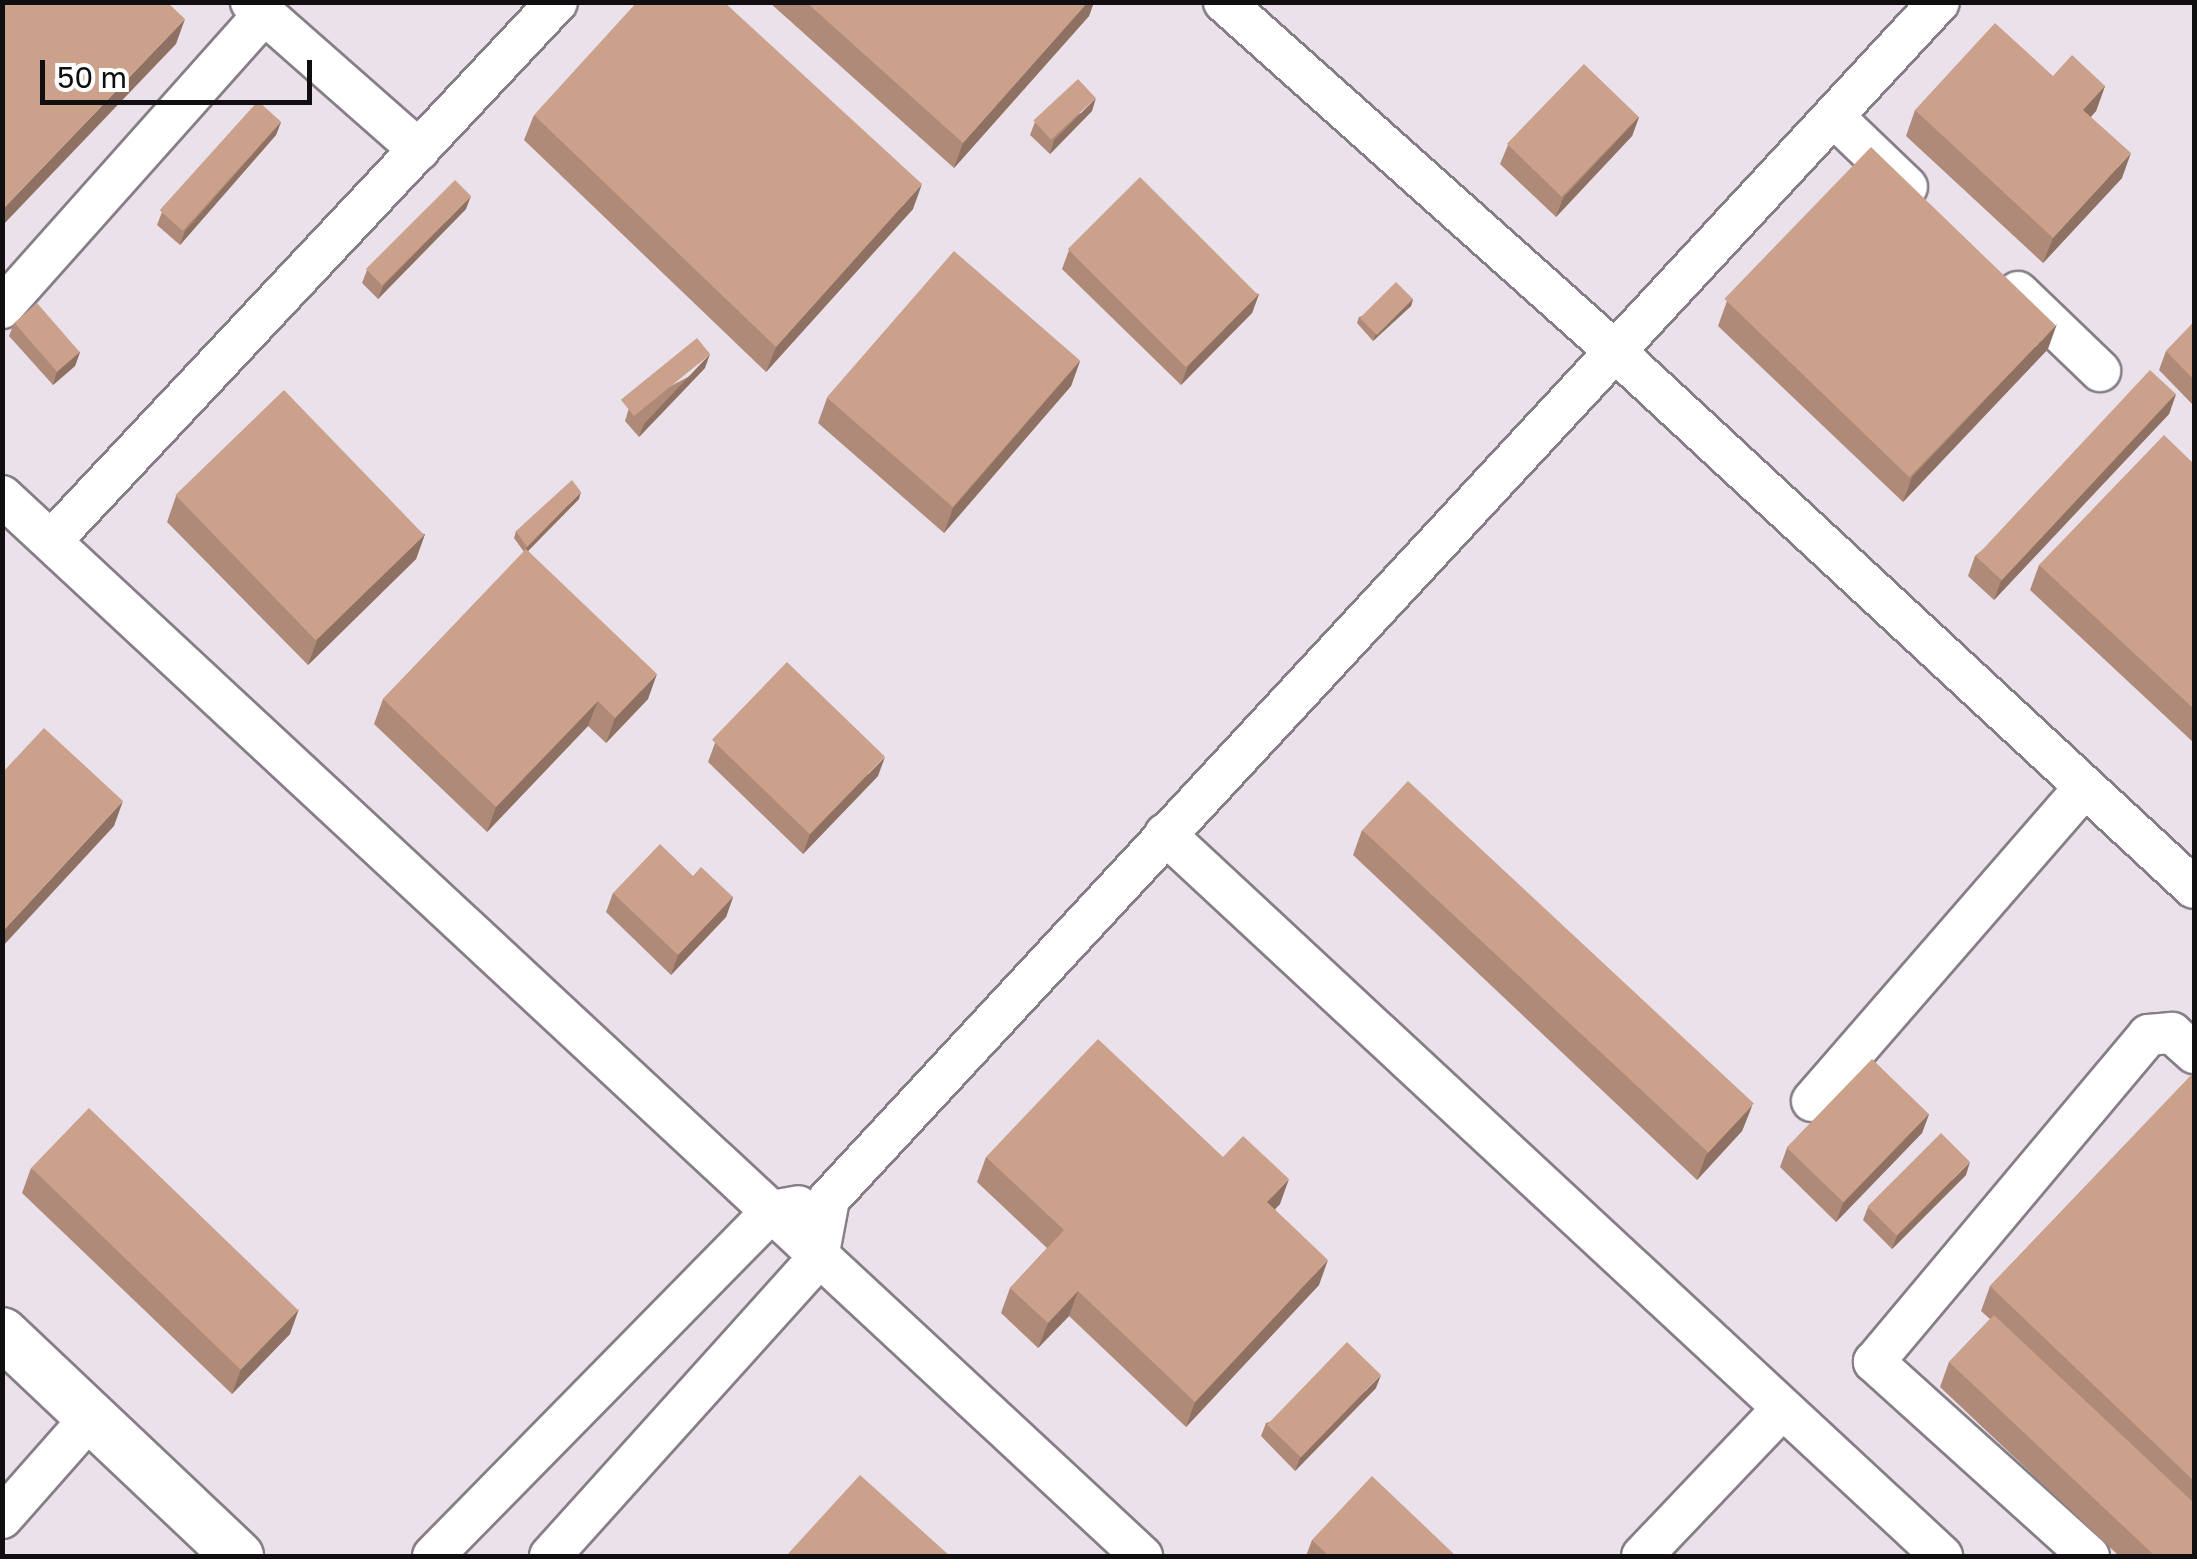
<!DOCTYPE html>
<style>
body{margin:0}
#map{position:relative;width:2197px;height:1559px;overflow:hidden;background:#eae1eb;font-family:"Golos Text",sans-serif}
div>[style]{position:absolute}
.roads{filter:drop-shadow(2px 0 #867e87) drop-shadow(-2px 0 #867e87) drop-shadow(0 2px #867e87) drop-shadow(0 -2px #867e87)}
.minor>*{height:40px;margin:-20px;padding:0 20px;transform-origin:20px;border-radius:20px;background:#fff}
.major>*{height:50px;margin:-25px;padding:0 25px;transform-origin:25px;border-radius:25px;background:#fff}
.wall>*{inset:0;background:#af8a78}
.shaded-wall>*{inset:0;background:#8e7162}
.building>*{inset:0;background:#cba18c;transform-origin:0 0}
span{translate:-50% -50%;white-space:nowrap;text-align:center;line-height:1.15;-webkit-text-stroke:8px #fff;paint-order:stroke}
.frame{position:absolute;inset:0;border:5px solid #110e12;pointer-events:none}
.scale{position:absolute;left:40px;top:60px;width:272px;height:45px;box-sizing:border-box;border:5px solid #110e12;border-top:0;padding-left:12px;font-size:30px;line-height:35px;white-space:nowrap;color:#110e12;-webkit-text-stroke:8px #fff;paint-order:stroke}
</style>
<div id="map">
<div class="roads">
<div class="minor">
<i style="left:251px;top:2px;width:224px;rotate:41.4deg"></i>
<i style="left:1224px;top:2px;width:528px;rotate:41.78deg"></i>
<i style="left:1618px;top:354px;width:785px;rotate:42.83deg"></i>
<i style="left:1834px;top:117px;width:101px;rotate:43.8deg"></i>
<i style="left:2018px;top:292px;width:114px;rotate:43.9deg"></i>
<i style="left:2px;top:308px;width:394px;rotate:-48.3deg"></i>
<i style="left:2px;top:496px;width:1557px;rotate:42.92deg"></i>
<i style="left:51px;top:541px;width:739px;rotate:-46.81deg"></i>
<i style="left:1165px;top:834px;width:1061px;rotate:42.9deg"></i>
<i style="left:1812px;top:1101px;width:415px;rotate:-49deg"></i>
<i style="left:2px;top:1518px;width:135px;rotate:-48.6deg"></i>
<i style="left:433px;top:1556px;width:484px;rotate:-45.5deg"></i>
<i style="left:772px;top:1211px;width:27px;rotate:-10deg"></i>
<i style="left:550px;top:1556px;width:401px;rotate:-48deg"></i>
<i style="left:818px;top:1258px;width:60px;rotate:-79.4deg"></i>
<i style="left:829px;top:1199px;width:1632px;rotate:-47.16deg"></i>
<i style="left:1642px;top:1556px;width:203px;rotate:-46.4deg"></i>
<i style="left:2089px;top:1556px;width:290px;rotate:-137.9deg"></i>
<i style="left:1874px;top:1362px;width:427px;rotate:-50deg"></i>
<i style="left:2148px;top:1035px;width:24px;rotate:-5deg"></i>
<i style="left:2172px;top:1033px;width:30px;rotate:42deg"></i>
</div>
<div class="major">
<i style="left:2px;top:1333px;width:325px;rotate:43.4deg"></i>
</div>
</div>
<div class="wall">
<i style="clip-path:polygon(769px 2px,1094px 2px,1089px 16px,954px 168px)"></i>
<i style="clip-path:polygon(2053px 76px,2105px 86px,2096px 111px,2091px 117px,2122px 178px,2043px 263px,1906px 136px,1915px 110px)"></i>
<i style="clip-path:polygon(1092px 111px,1050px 154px,1030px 135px,1035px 122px)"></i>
<i style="clip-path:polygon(534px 115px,913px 209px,766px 372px,524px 140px)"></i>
<i style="clip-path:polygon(1639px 117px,1632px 136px,1556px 217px,1500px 164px,1508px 145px)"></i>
<i style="clip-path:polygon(281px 122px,276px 135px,180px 245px,157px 225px,162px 212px)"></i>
<i style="clip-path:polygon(466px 209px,378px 299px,362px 283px,367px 270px)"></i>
<i style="clip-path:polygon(1069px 250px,1259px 294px,1252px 313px,1181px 385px,1062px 269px)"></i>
<i style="clip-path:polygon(1413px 299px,1411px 306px,1373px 341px,1357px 323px,1359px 317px)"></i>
<i style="clip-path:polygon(1727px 301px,2048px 349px,1903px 502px,1718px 326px)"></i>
<i style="clip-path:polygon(2194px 322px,2194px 406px,2159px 370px,2166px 351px)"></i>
<i style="clip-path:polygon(14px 323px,80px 352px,75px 366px,53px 385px,9px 336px)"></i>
<i style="clip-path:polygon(1080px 361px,1071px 386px,944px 533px,818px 423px,827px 398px)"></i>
<i style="clip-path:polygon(705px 368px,639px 437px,625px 421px,629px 408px)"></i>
<i style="clip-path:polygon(2176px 394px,2169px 414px,1994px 600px,1968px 576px,1975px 556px)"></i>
<i style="clip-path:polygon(2194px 464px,2194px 743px,2030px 590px,2039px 565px)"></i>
<i style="clip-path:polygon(176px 496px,425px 534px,416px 559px,308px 665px,167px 522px)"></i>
<i style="clip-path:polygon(579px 499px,528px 551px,648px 699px,606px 743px,588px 726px,487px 832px,374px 724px,383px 699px,524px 552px,514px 538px,516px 531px)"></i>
<i style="clip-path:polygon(715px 743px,878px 776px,803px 854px,708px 762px)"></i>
<i style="clip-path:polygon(1362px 830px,1752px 1106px,1742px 1131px,1697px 1180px,1353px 855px)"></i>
<i style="clip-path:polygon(693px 876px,733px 897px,726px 917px,671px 975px,606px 912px,613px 893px)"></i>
<i style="clip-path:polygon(2194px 1073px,2194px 1556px,2119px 1556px,1940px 1387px,1949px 1362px,1990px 1319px,1981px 1311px,1990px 1286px)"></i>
<i style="clip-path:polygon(1929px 1114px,1922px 1133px,1836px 1222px,1780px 1167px,1787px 1148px)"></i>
<i style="clip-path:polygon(986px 1157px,1223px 1157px,1280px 1204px,1275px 1209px,1319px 1285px,1186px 1427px,1069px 1316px,1038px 1348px,1001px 1313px,1010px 1288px,1047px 1248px,977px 1182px)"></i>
<i style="clip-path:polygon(31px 1168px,290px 1334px,232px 1394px,22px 1193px)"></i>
<i style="clip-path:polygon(1966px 1175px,1892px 1249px,1863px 1220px,1868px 1207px)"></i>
<i style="clip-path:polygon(1376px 1388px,1295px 1471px,1261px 1436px,1266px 1423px)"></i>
<i style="clip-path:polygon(1312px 1540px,1456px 1556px,1306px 1556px)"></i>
</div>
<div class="shaded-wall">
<i style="clip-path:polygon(1088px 2px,1094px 2px,1089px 16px,954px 168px,963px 143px)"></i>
<i style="clip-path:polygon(185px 19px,176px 44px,2px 226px,2px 210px)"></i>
<i style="clip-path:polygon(2105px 86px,2096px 111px,2074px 135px,2083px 110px)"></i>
<i style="clip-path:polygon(1096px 98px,1092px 111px,1050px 154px,1054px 140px)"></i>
<i style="clip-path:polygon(1639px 117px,1632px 136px,1556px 217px,1563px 198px)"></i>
<i style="clip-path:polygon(281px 122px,276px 135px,180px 245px,185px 231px)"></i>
<i style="clip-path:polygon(2131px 153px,2122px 178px,2043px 263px,2053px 238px)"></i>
<i style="clip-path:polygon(922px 184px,913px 209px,766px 372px,776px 347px)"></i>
<i style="clip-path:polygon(471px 196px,466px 209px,378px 299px,383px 286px)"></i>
<i style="clip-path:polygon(1259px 294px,1252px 313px,1181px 385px,1188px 366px)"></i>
<i style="clip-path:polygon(1413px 299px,1411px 306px,1373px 341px,1376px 334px)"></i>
<i style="clip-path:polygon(2057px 324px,2048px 349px,1903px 502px,1912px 477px)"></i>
<i style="clip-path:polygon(80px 352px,75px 366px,53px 385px,57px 372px)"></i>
<i style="clip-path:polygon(710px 354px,705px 368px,639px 437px,644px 424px)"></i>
<i style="clip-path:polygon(1080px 361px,1071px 386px,944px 533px,953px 508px)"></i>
<i style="clip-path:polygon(2176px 394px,2169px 414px,1994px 600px,2001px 581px)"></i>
<i style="clip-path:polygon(581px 492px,579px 499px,525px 554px,527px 547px)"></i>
<i style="clip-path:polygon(425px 534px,416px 559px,308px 665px,317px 640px)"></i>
<i style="clip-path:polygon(657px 674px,648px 699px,606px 743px,615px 718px)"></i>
<i style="clip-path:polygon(598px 701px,588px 726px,487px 832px,496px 807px)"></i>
<i style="clip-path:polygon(885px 757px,878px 776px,803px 854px,810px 834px)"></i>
<i style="clip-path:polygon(123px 801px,114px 826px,2px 947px,2px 932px)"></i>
<i style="clip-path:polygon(733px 897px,726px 917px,671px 975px,678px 955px)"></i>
<i style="clip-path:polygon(1752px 1106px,1742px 1131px,1697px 1180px,1706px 1155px)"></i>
<i style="clip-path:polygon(1929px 1114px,1922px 1133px,1836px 1222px,1843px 1203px)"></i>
<i style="clip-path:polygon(1970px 1162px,1966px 1175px,1892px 1249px,1897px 1236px)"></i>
<i style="clip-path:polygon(1289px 1179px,1280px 1204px,1258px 1227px,1267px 1202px)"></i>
<i style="clip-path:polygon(1328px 1260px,1319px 1285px,1186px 1427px,1195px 1402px)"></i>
<i style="clip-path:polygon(1078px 1291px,1069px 1316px,1038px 1348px,1048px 1323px)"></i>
<i style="clip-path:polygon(299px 1309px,290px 1334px,232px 1394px,241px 1369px)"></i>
<i style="clip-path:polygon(1381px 1375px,1376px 1388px,1295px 1471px,1300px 1458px)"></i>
</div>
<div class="building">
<i style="clip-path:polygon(2px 2px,167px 2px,185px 19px,2px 210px)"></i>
<i style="clip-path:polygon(637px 2px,724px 2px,922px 184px,776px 347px,534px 115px)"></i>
<i style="clip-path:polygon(806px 2px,1088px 2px,963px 143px)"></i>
<i style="clip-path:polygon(1995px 23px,2053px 76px,2072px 55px,2105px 86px,2083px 110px,2131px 153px,2053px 238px,1915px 110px)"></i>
<i style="left:1584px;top:64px;width:76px;height:111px;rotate:44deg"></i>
<i style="left:1078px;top:79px;width:26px;height:61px;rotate:47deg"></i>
<i style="left:258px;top:101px;width:31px;height:147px;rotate:42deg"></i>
<i style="left:1871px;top:147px;width:257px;height:211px;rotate:44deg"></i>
<i style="left:1140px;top:177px;width:167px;height:102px;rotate:45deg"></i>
<i style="left:455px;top:180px;width:23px;height:126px;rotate:45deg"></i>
<i style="left:954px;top:251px;width:167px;height:194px;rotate:41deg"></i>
<i style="left:1396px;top:282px;width:24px;height:51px;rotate:45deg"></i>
<i style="left:37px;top:303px;width:65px;height:30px;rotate:49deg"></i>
<i style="clip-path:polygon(2194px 322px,2194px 380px,2166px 351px)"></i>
<i style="left:697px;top:338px;width:21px;height:98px;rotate:51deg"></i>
<i style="left:2150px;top:370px;width:35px;height:255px;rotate:43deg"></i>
<i style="left:284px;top:390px;width:202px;height:151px;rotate:46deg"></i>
<i style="clip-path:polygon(2164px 435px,2194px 464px,2194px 709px,2039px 565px)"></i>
<i style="clip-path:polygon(572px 480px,581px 492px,527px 547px,516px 531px)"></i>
<i style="clip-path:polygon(526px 549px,657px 674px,615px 718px,598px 701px,496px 807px,383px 699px)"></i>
<i style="left:787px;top:662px;width:136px;height:108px;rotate:44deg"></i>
<i style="clip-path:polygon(44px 728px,123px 801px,2px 932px,2px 773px)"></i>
<i style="left:1408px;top:781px;width:473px;height:67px;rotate:43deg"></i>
<i style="clip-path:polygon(660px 844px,693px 876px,701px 867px,733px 897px,678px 955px,613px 893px)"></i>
<i style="clip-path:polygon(1098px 1039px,1223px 1157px,1243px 1136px,1289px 1179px,1267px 1202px,1328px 1260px,1195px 1402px,1078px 1291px,1048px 1323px,1010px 1288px,1064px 1230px,986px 1157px)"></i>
<i style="left:1872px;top:1059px;width:79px;height:123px;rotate:44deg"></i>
<i style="clip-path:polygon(2194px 1072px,2194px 1481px,1990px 1286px)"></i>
<i style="left:89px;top:1108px;width:291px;height:83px;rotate:44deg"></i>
<i style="left:1941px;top:1133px;width:41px;height:104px;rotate:45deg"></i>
<i style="clip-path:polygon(1994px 1315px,2194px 1503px,2194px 1556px,2155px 1556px,1949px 1362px)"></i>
<i style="left:1347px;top:1342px;width:47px;height:115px;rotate:44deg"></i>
<i style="clip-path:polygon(860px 1475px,950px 1556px,786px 1556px)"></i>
<i style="clip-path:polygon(1372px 1476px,1456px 1556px,1329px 1556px,1312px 1540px)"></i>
</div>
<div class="frame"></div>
<div class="scale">50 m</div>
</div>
